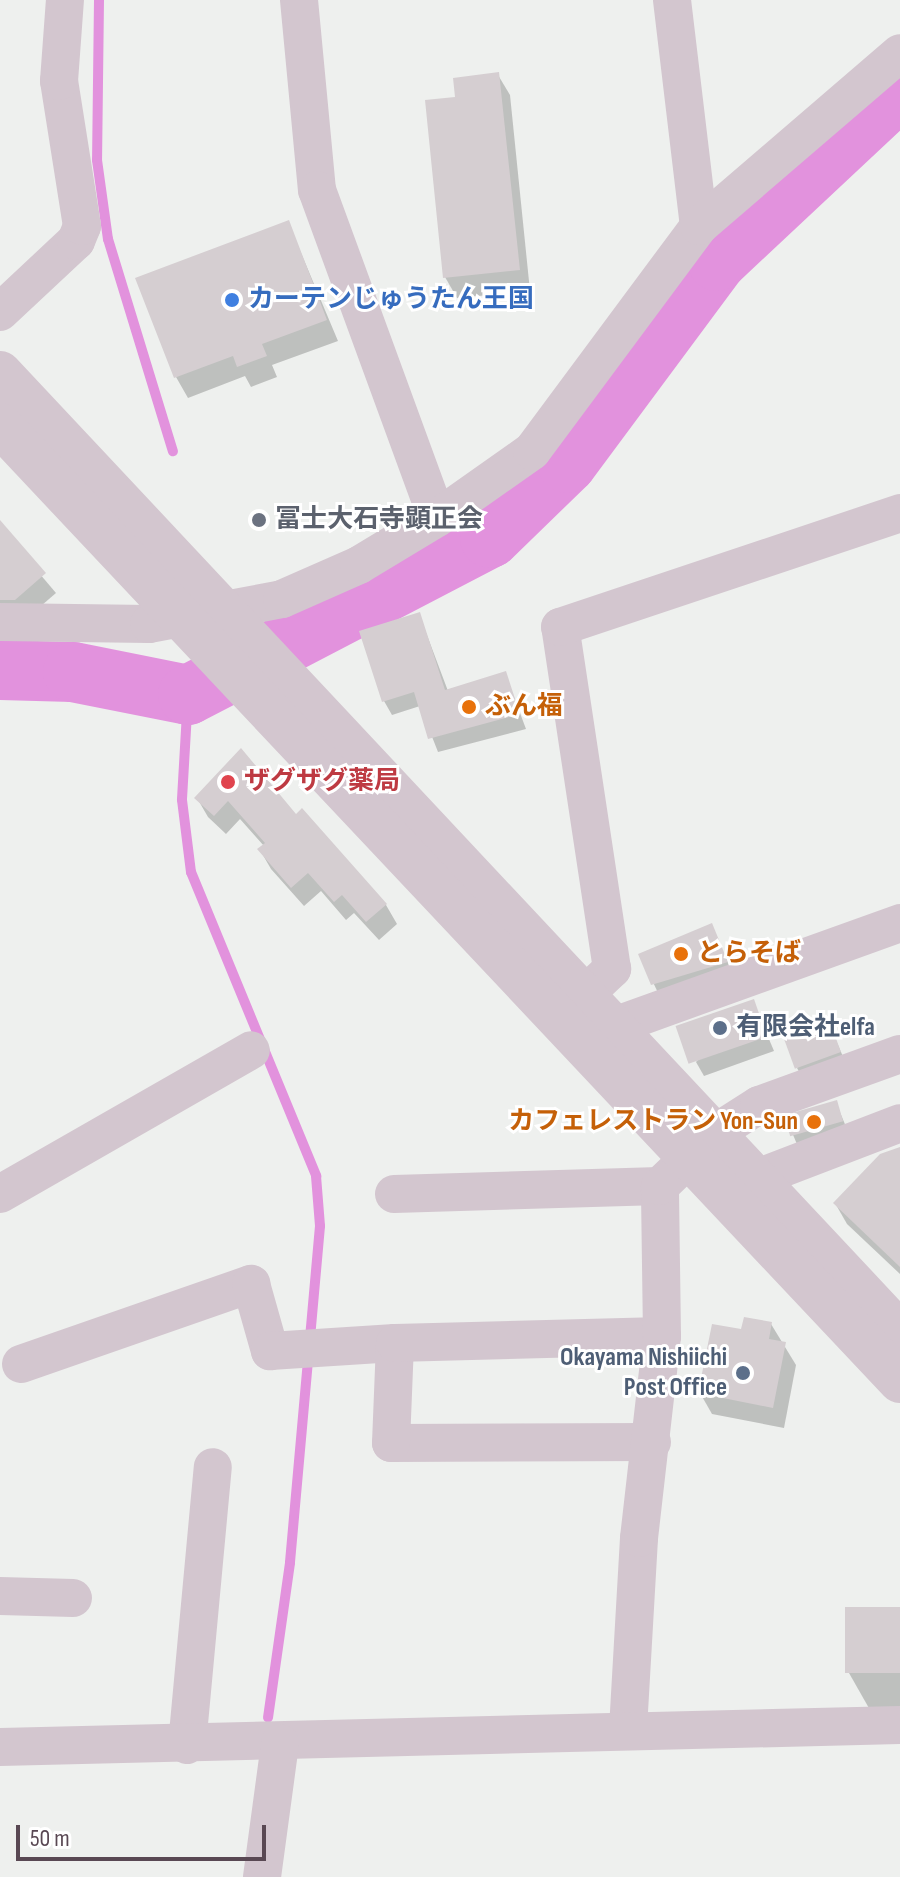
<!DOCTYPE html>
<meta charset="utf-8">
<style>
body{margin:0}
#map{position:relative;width:900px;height:1877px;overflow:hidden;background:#eef0ee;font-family:"Sofia Sans Condensed","Noto Sans JP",sans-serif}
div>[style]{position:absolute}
.shadow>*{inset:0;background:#0003;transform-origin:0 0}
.stream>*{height:10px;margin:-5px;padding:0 5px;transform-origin:5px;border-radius:5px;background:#e292dd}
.river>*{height:60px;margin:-30px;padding:0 30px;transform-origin:30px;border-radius:30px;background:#e292dd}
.building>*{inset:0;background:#d5ced1;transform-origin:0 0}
.minor>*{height:38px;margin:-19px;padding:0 19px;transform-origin:19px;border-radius:19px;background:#d3c6cf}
.tertiary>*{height:44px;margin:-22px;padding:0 22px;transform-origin:22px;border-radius:22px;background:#d3c6cf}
.dots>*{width:22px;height:22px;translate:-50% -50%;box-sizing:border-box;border:4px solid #fff;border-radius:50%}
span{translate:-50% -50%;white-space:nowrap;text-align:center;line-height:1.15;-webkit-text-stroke:6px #fff;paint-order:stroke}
.shop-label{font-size:26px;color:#366cbe;font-weight:700}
.left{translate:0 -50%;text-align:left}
.worship-label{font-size:26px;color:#5b616d;font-weight:700}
.food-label{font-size:26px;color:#c56008;font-weight:700}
.right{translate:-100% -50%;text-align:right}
.health-label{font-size:26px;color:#be3a42;font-weight:700}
.service-label{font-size:26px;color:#4e5e75;font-weight:700}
.scale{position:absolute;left:16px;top:1825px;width:250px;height:36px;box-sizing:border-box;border:4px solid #594853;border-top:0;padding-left:10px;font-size:24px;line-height:28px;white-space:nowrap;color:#594853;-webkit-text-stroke:6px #fff;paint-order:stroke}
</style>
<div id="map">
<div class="shadow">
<i style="clip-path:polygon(498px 75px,510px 95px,530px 291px,457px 298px,445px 277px,457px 99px)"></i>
<i style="clip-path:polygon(288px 222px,338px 341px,272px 365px,277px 377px,251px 387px,245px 376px,188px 398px,176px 377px)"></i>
<i style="clip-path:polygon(0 527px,56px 593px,27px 618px,0 620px)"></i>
<i style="clip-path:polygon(419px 614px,448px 691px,505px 673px,526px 729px,438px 752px,420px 706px,392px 715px,384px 701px)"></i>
<i style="clip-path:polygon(241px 751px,296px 817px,386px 905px,397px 924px,379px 940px,354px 913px,346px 920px,321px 891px,304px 906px,271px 869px,260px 850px,264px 846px,240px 819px,226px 834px,208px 817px,197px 798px)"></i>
<i style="clip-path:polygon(711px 926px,734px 976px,661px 999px,640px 955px)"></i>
<i style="clip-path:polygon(753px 1001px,774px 1051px,704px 1076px,696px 1062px)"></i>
<i style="clip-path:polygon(829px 1024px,847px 1066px,805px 1082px,797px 1068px)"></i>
<i style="left:836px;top:1103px;width:36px;height:52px;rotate:67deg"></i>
<i style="clip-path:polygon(900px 1159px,900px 1274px,847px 1224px,835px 1203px)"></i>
<i style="clip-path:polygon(771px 1324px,796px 1365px,784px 1428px,712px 1414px,700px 1393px)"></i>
<i style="clip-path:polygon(900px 1609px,900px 1716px,874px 1717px,849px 1673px)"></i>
</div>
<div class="stream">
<i style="left:99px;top:0;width:160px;rotate:90.7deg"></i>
<i style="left:97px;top:160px;width:80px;rotate:82.1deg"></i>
<i style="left:108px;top:239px;width:222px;rotate:73deg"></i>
<i style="left:188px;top:695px;width:105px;rotate:93.3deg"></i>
<i style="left:182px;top:800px;width:73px;rotate:82.9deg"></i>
<i style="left:191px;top:872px;width:329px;rotate:67.6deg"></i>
<i style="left:316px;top:1176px;width:50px;rotate:85.4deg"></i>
<i style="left:320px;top:1226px;width:338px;rotate:95.1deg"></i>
<i style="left:290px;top:1563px;width:156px;rotate:98.1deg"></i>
</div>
<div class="river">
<i style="left:0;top:670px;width:73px;rotate:1.6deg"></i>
<i style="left:73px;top:672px;width:117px;rotate:11.3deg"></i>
<i style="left:188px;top:695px;width:340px;rotate:-27.5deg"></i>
<i style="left:490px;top:538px;width:107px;rotate:-44.2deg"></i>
<i style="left:567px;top:463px;width:252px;rotate:-53.4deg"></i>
<i style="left:717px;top:261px;width:250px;rotate:-43.1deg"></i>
</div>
<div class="building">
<i style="clip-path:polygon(499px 72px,520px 270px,443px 278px,425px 100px,455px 97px,453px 78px)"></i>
<i style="clip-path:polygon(289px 220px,327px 320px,262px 344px,267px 356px,237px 367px,233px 356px,174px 378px,135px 278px)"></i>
<i style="clip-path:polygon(0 520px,46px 573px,15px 600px,0 600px)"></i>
<i style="clip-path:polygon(420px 612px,445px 690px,506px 671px,520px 714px,428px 739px,414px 692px,382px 702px,359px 631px)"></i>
<i style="clip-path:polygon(241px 748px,296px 814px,302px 808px,387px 904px,366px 922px,342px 895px,334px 902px,308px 873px,291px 888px,257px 849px,265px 843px,228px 801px,214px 816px,194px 798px)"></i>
<i style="clip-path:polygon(712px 923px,728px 962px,651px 985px,638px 954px)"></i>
<i style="left:754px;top:999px;width:40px;height:83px;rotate:71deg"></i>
<i style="left:830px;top:1022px;width:32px;height:49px;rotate:70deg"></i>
<i style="left:837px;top:1100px;width:22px;height:55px;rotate:74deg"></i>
<i style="clip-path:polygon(900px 1147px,900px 1267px,833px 1203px,880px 1154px)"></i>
<i style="clip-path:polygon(744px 1317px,772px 1322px,769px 1339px,786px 1342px,773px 1408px,698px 1393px,712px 1324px,741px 1329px)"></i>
<i style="left:900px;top:1607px;width:66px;height:55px;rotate:90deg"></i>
</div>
<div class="minor">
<i style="left:299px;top:0;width:191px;rotate:84.6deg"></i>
<i style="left:317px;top:190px;width:349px;rotate:69.9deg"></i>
<i style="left:672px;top:0;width:228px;rotate:83.2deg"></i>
<i style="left:0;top:312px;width:104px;rotate:-43.1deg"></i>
<i style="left:76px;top:241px;width:16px;rotate:-68deg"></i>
<i style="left:82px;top:226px;width:147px;rotate:-99deg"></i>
<i style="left:59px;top:81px;width:81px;rotate:-85.8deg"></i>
<i style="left:0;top:622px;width:149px;rotate:0.8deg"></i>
<i style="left:149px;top:624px;width:135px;rotate:-10.6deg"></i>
<i style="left:282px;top:599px;width:84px;rotate:-23.8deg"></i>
<i style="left:359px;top:565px;width:91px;rotate:-31.1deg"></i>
<i style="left:437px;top:518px;width:116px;rotate:-35.2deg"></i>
<i style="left:532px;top:451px;width:280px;rotate:-53.4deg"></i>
<i style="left:699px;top:226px;width:265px;rotate:-40.7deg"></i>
<i style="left:562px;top:1016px;width:69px;rotate:-43.2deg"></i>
<i style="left:612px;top:969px;width:346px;rotate:-98.6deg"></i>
<i style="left:560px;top:627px;width:359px;rotate:-18.5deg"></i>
<i style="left:617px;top:1025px;width:301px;rotate:-19.8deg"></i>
<i style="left:757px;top:1178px;width:153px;rotate:-21deg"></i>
<i style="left:0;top:1194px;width:289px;rotate:-29.8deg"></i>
<i style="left:394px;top:1194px;width:266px;rotate:-1.7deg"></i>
<i style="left:21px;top:1364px;width:244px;rotate:-19.2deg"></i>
<i style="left:251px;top:1284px;width:70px;rotate:74.2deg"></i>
<i style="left:270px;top:1351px;width:125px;rotate:-3.7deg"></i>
<i style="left:652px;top:1442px;width:261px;rotate:179.8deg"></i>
<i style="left:391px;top:1443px;width:100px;rotate:-87.7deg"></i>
<i style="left:395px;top:1343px;width:267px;rotate:-1.5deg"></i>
<i style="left:0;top:1596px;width:73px;rotate:1.6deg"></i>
<i style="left:628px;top:1729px;width:191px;rotate:-86.7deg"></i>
<i style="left:639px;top:1538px;width:203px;rotate:-83.5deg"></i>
<i style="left:662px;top:1336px;width:150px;rotate:-90.8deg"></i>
<i style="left:660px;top:1186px;width:76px;rotate:-43.9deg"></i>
<i style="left:715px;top:1133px;width:52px;rotate:-32.5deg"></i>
<i style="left:759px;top:1105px;width:150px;rotate:-19.9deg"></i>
<i style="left:187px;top:1745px;width:279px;rotate:-84.7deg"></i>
<i style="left:0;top:1747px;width:900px;rotate:-1.4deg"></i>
<i style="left:262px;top:1877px;width:135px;rotate:-82.3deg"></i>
</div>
<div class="tertiary">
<i style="left:0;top:373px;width:1316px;rotate:46.85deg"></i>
<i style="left:0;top:425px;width:1313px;rotate:46.73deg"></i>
</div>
<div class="dots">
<i style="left:232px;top:300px;background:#3f7fe0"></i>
<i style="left:259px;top:520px;background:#6b7280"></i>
<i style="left:469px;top:707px;background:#e8710a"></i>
<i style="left:228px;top:782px;background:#e0444e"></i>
<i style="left:681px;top:954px;background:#e8710a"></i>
<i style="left:720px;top:1028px;background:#5c6f8a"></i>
<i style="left:814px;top:1122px;background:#e8710a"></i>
<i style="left:743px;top:1373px;background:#5c6f8a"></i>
</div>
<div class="shop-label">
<span class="left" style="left:248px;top:300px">カーテンじゅうたん王国</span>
</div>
<div class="worship-label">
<span class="left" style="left:275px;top:520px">冨士大石寺顕正会</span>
</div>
<div class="food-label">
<span class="left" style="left:485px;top:707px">ぶん福</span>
<span class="left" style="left:697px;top:954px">とらそば</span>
<span class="right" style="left:798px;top:1122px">カフェレストラン Yon-Sun</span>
</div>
<div class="health-label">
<span class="left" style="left:244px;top:782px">ザグザグ薬局</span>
</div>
<div class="service-label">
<span class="left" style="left:736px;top:1028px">有限会社elfa</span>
<span class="right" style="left:727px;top:1373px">Okayama Nishiichi<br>Post Office</span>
</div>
<div class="scale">50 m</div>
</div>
